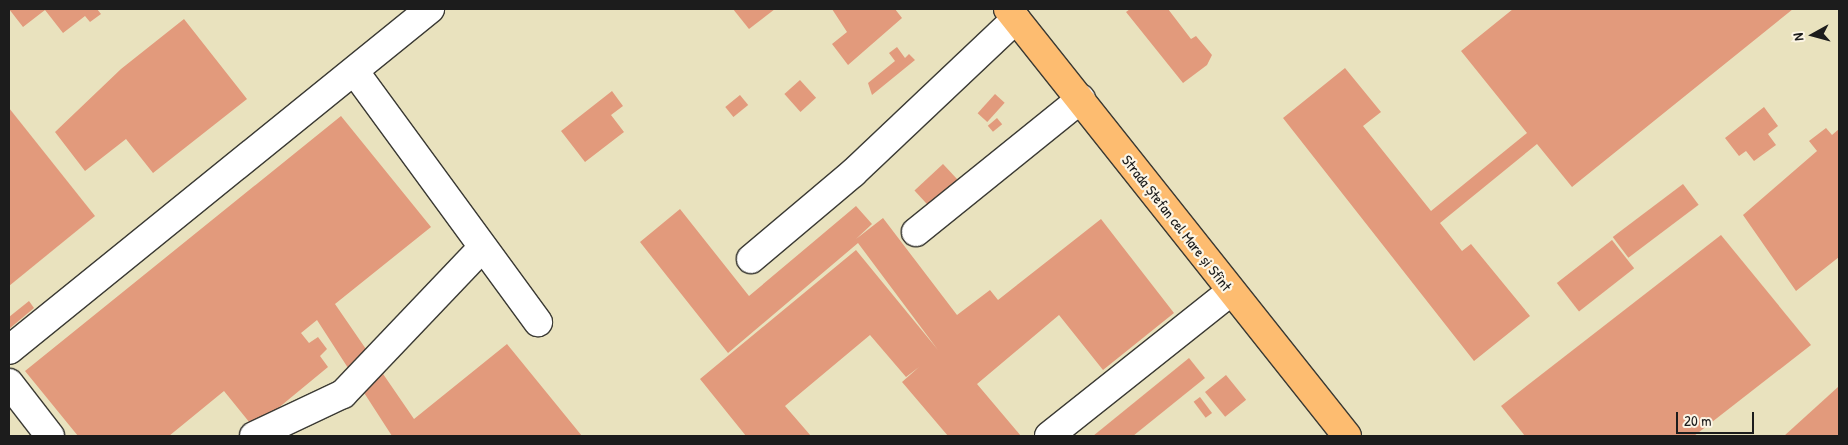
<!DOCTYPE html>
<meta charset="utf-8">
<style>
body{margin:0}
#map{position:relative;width:1848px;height:445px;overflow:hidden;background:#e9e2be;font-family:"Patrick Hand",sans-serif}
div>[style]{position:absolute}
.building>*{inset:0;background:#e29a7c;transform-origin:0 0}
.roads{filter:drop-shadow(1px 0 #3b3a34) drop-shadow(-1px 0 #3b3a34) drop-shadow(0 1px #3b3a34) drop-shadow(0 -1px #3b3a34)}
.minor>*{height:28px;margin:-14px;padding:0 14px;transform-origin:14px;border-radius:14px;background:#fff}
.major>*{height:28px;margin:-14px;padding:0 14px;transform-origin:14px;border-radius:14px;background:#fdbc70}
span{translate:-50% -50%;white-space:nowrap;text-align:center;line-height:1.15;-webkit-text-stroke:4.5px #fcf5e5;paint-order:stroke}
.street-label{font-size:15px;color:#1c1c1c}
.frame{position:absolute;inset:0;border:10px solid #1c1c1c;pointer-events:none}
.north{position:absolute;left:1788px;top:10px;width:50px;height:50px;-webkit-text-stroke:4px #fcf5e5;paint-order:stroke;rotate:263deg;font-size:14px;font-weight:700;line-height:20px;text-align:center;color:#1c1c1c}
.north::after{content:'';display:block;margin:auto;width:18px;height:22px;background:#1c1c1c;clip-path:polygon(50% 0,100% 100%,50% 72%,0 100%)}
.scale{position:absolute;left:1676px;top:412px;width:78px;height:22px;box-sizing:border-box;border:2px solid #1c1c1c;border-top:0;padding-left:6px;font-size:15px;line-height:18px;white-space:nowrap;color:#1c1c1c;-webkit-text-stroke:4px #fcf5e5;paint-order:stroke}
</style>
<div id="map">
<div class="building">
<i style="clip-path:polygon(9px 9px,97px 9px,101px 14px,90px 22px,85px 16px,63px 33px,45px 10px,23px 27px)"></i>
<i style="clip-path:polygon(733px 9px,775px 9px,749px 29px)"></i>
<i style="clip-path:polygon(832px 9px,895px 9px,902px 18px,848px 65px,832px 44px,847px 32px)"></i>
<i style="clip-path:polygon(1130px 9px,1168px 9px,1191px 39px,1196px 36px,1212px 55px,1207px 65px,1183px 83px,1126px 12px)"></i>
<i style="clip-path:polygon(1513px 9px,1793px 9px,1572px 187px,1537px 144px,1440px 223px,1462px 251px,1471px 244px,1530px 316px,1474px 361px,1283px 118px,1345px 68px,1381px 112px,1363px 126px,1431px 211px,1527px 133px,1461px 51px)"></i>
<i style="clip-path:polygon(184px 19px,247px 99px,153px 173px,126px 139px,85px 171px,55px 132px,121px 69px)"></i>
<i style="clip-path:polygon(897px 47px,905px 58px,909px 54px,915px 60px,872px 95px,868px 83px,895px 61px,889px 53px)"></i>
<i style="left:800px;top:80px;width:24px;height:21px;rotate:48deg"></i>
<i style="clip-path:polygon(612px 91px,623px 106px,611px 115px,624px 132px,585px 162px,561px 131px)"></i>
<i style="left:995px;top:94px;width:13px;height:26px;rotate:42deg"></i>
<i style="left:740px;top:95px;width:13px;height:19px;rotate:51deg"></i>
<i style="clip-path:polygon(1764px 107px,1778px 126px,1768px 134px,1776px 145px,1754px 161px,1746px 151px,1739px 156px,1725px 138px)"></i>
<i style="clip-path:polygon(9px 108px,95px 216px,9px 286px)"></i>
<i style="clip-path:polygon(341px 116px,431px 227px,335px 304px,414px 419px,507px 344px,582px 436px,392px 436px,317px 320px,301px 333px,309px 343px,318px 337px,327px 349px,320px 356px,328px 367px,254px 428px,224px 391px,169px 436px,78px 436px,25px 371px)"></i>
<i style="left:997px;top:118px;width:8px;height:12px;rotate:50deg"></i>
<i style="clip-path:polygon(1826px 128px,1832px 135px,1839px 129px,1839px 257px,1796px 291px,1743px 215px,1817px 151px,1809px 141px)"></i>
<i style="left:943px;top:164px;width:25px;height:39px;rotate:47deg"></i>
<i style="left:1683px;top:184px;width:26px;height:88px;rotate:53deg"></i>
<i style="clip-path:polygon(856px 206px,872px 224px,856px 239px,883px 218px,957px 315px,990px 290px,998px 300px,1101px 219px,1174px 313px,1103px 370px,1059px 315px,977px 384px,1021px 436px,948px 436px,902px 382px,919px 367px,906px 377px,870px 335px,785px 406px,811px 436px,746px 436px,700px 379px,856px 250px,938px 350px,858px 243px,728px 353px,640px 242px,680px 209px,749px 296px)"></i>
<i style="clip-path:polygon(1721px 235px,1811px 345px,1694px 436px,1525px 436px,1501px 406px)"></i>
<i style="left:1612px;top:240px;width:36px;height:70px;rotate:52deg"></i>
<i style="clip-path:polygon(29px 301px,34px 308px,9px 329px,9px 317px)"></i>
<i style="clip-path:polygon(1189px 358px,1205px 378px,1133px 436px,1093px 436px)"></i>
<i style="left:1226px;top:375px;width:32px;height:27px;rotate:51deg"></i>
<i style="clip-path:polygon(1838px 387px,1839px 436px,1784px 436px)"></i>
<i style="left:1200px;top:397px;width:20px;height:8px;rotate:53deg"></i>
</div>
<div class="roads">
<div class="minor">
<i style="left:355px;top:72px;width:310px;rotate:53.8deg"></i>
<i style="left:916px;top:232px;width:212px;rotate:-38.9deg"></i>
<i style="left:751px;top:259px;width:133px;rotate:-40.1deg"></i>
<i style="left:853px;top:173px;width:224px;rotate:-43.4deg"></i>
<i style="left:9px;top:350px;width:542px;rotate:-39.01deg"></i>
<i style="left:9px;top:383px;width:67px;rotate:52.3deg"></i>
<i style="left:254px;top:436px;width:98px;rotate:-25.3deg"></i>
<i style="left:343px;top:394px;width:202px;rotate:-46.4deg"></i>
<i style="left:1049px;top:436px;width:231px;rotate:-38.5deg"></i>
</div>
<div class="major">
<i style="left:1008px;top:9px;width:545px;rotate:51.55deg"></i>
</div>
</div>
<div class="street-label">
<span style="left:1177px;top:223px;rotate:52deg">Strada Ștefan cel Mare și Sfînt</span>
</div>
<div class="frame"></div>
<div class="north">N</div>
<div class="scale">20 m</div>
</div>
